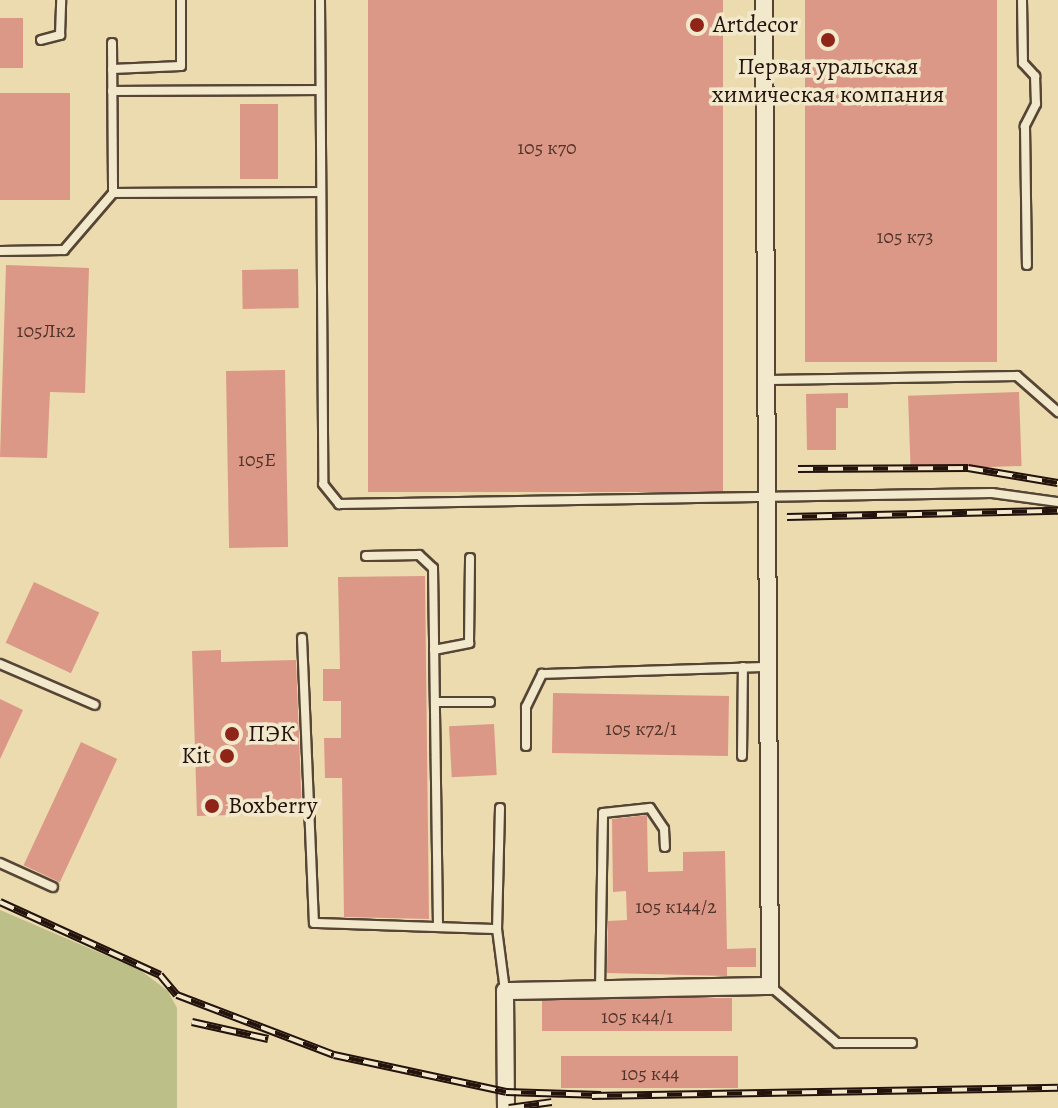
<!DOCTYPE html>
<meta charset="utf-8">
<style>
body{margin:0}
#map{position:relative;width:1058px;height:1108px;overflow:hidden;background:#ebdbaf;font-family:Alegreya,serif}
div>[style]{position:absolute}
.green>*{inset:0;background:#bcbf87}
.building>*{inset:0;background:#dc9886;transform-origin:0 0}
.roads{filter:drop-shadow(2px 0 #564535) drop-shadow(-2px 0 #564535) drop-shadow(0 2px #564535) drop-shadow(0 -2px #564535)}
.lane>*{height:8px;margin:-4px;padding:0 4px;transform-origin:4px;border-radius:4px;background:#f2e8cb}
.street>*{height:16px;margin:-8px;padding:0 8px;transform-origin:8px;border-radius:8px;background:#f2e8cb}
.rail>*{height:8px;margin-top:-4px;transform-origin:0;background:repeating-linear-gradient(90deg,#f2e8cb 0 15px,#24130c 0 30px);box-sizing:border-box;border-block:2px solid #24130c}
.dots>*{width:22px;height:22px;translate:-50% -50%;box-sizing:border-box;border:4px solid #f2e8cb;border-radius:50%}
span{translate:-50% -50%;white-space:nowrap;text-align:center;line-height:1.15;-webkit-text-stroke:7px #f2e8cb;paint-order:stroke}
.number-label{font-size:20px;color:#52342a}
.number-label span{-webkit-text-stroke-width:0}
.poi-label{font-size:24px;color:#24130c}
.left{translate:0 -50%;text-align:left}
.right{translate:-100% -50%;text-align:right}
</style>
<div id="map">
<div class="green">
<i style="clip-path:polygon(0 910px,140px 970px,168px 991px,177px 1008px,177px 1108px,0 1108px)"></i>
</div>
<div class="building">
<i style="left:368px;top:0;width:355px;height:492px"></i>
<i style="left:805px;top:0;width:192px;height:362px"></i>
<i style="left:0;top:18px;width:23px;height:50px"></i>
<i style="left:0;top:93px;width:70px;height:107px"></i>
<i style="left:240px;top:104px;width:38px;height:75px"></i>
<i style="clip-path:polygon(6px 265px,89px 268px,85px 393px,50px 392px,47px 458px,0 457px)"></i>
<i style="left:298px;top:269px;width:39px;height:56px;rotate:89deg"></i>
<i style="left:285px;top:370px;width:177px;height:59px;rotate:89deg"></i>
<i style="left:1019px;top:392px;width:74px;height:111px;rotate:88deg"></i>
<i style="clip-path:polygon(848px 393px,848px 408px,836px 408px,836px 450px,807px 450px,806px 394px)"></i>
<i style="clip-path:polygon(425px 576px,429px 919px,344px 917px,342px 778px,325px 778px,324px 738px,341px 738px,341px 701px,323px 701px,323px 669px,340px 669px,338px 577px)"></i>
<i style="left:34px;top:582px;width:72px;height:67px;rotate:25deg"></i>
<i style="clip-path:polygon(221px 650px,221px 662px,296px 660px,302px 813px,197px 816px,192px 651px)"></i>
<i style="left:729px;top:696px;width:60px;height:176px;rotate:91deg"></i>
<i style="clip-path:polygon(0 699px,23px 710px,0 759px)"></i>
<i style="left:494px;top:724px;width:51px;height:45px;rotate:87deg"></i>
<i style="left:81px;top:742px;width:40px;height:136px;rotate:25deg"></i>
<i style="clip-path:polygon(647px 815px,648px 872px,683px 871px,683px 852px,725px 851px,727px 949px,756px 948px,756px 967px,727px 967px,727px 976px,607px 973px,608px 921px,627px 920px,626px 891px,613px 892px,612px 819px)"></i>
<i style="left:732px;top:998px;width:33px;height:190px;rotate:90deg"></i>
<i style="left:738px;top:1056px;width:32px;height:177px;rotate:90deg"></i>
</div>
<div class="roads">
<div class="lane">
<i style="left:320px;top:0;width:484px;rotate:89.6deg"></i>
<i style="left:323px;top:484px;width:26px;rotate:51deg"></i>
<i style="left:339px;top:504px;width:653px;rotate:-0.97deg"></i>
<i style="left:992px;top:493px;width:67px;rotate:7.8deg"></i>
<i style="left:1022px;top:0;width:63px;rotate:89.1deg"></i>
<i style="left:1023px;top:63px;width:18px;rotate:47deg"></i>
<i style="left:1035px;top:76px;width:28px;rotate:88deg"></i>
<i style="left:1036px;top:104px;width:25px;rotate:117deg"></i>
<i style="left:1025px;top:126px;width:139px;rotate:89.2deg"></i>
<i style="left:41px;top:40px;width:20px;rotate:-15deg"></i>
<i style="left:60px;top:35px;width:35px;rotate:-88deg"></i>
<i style="left:112px;top:43px;width:150px;rotate:89.6deg"></i>
<i style="left:112px;top:69px;width:69px;rotate:-2.5deg"></i>
<i style="left:181px;top:66px;width:66px;rotate:-90deg"></i>
<i style="left:112px;top:91px;width:207px;rotate:-0.3deg"></i>
<i style="left:0;top:251px;width:64px;rotate:-0.9deg"></i>
<i style="left:64px;top:250px;width:75px;rotate:-49.3deg"></i>
<i style="left:113px;top:193px;width:207px;rotate:-0.3deg"></i>
<i style="left:770px;top:380px;width:247px;rotate:-0.9deg"></i>
<i style="left:1017px;top:376px;width:55px;rotate:41.3deg"></i>
<i style="left:366px;top:556px;width:53px;rotate:-1.1deg"></i>
<i style="left:419px;top:555px;width:19px;rotate:43deg"></i>
<i style="left:433px;top:568px;width:359px;rotate:89.2deg"></i>
<i style="left:302px;top:638px;width:285px;rotate:87.6deg"></i>
<i style="left:314px;top:923px;width:183px;rotate:1.9deg"></i>
<i style="left:434px;top:650px;width:36px;rotate:-11deg"></i>
<i style="left:469px;top:643px;width:85px;rotate:-89.3deg"></i>
<i style="left:0;top:664px;width:103px;rotate:23.3deg"></i>
<i style="left:435px;top:702px;width:55px"></i>
<i style="left:526px;top:746px;width:39px;rotate:-90deg"></i>
<i style="left:526px;top:707px;width:37px;rotate:-64deg"></i>
<i style="left:542px;top:674px;width:225px;rotate:-1.8deg"></i>
<i style="left:742px;top:756px;width:89px;rotate:-89.4deg"></i>
<i style="left:500px;top:808px;width:121px;rotate:91.4deg"></i>
<i style="left:497px;top:929px;width:63px;rotate:82.6deg"></i>
<i style="left:0;top:863px;width:58px;rotate:24.4deg"></i>
<i style="left:770px;top:986px;width:88px;rotate:40.4deg"></i>
<i style="left:837px;top:1043px;width:75px"></i>
<i style="left:600px;top:989px;width:176px;rotate:-89deg"></i>
<i style="left:603px;top:813px;width:47px;rotate:-6.1deg"></i>
<i style="left:650px;top:808px;width:25px;rotate:56deg"></i>
<i style="left:664px;top:829px;width:18px;rotate:87deg"></i>
</div>
<div class="street">
<i style="left:506px;top:1108px;width:117px;rotate:-90.5deg"></i>
<i style="left:505px;top:991px;width:265px;rotate:-1.1deg"></i>
<i style="left:770px;top:986px;width:986px;rotate:-90.35deg"></i>
</div>
</div>
<div class="rail">
<i style="left:798px;top:469px;width:170px;rotate:-0.3deg"></i>
<i style="left:968px;top:468px;width:91px;rotate:9.5deg"></i>
<i style="left:787px;top:517px;width:271px;rotate:-1.3deg"></i>
<i style="left:0;top:902px;width:176px;rotate:24.5deg"></i>
<i style="left:160px;top:975px;width:26px;rotate:50deg"></i>
<i style="left:177px;top:995px;width:168px;rotate:20.9deg"></i>
<i style="left:334px;top:1055px;width:176px;rotate:12.1deg"></i>
<i style="left:506px;top:1092px;width:95px;rotate:1.8deg"></i>
<i style="left:192px;top:1022px;width:78px;rotate:12.6deg"></i>
<i style="left:592px;top:1096px;width:466px;rotate:-1deg"></i>
<i style="left:509px;top:1108px;width:43px;rotate:-7.9deg"></i>
</div>
<div class="dots">
<i style="left:697px;top:25px;background:#8f2418"></i>
<i style="left:828px;top:40px;background:#8f2418"></i>
<i style="left:232px;top:734px;background:#8f2418"></i>
<i style="left:227px;top:756px;background:#8f2418"></i>
<i style="left:212px;top:806px;background:#8f2418"></i>
</div>
<div class="number-label">
<span style="left:547px;top:147px">105 к70</span>
<span style="left:905px;top:236px">105 к73</span>
<span style="left:46px;top:330px">105Лк2</span>
<span style="left:257px;top:459px">105Е</span>
<span style="left:641px;top:728px">105 к72/1</span>
<span style="left:676px;top:906px">105 к144/2</span>
<span style="left:637px;top:1016px">105 к44/1</span>
<span style="left:650px;top:1073px">105 к44</span>
</div>
<div class="poi-label">
<span class="left" style="left:713px;top:25px">Artdecor</span>
<span style="left:828px;top:81px">Первая уральская<br>химическая компания</span>
<span class="left" style="left:248px;top:734px">ПЭК</span>
<span class="right" style="left:211px;top:756px">Kit</span>
<span class="left" style="left:228px;top:806px">Boxberry</span>
</div>
</div>
